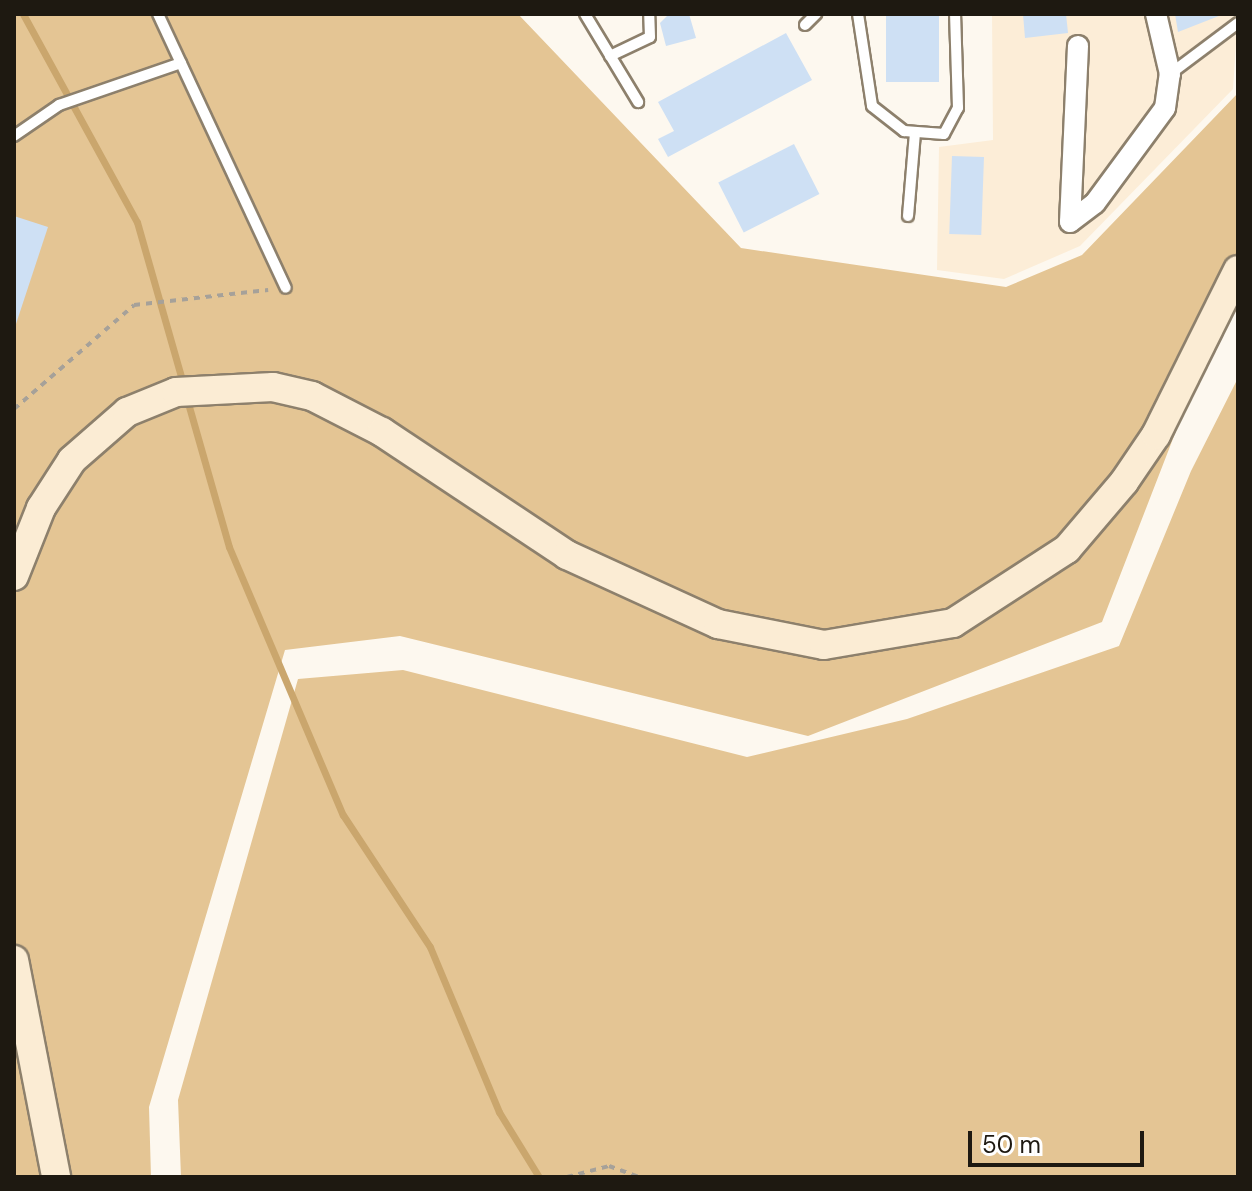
<!DOCTYPE html>
<style>
body{margin:0}
#map{position:relative;width:1252px;height:1191px;overflow:hidden;background:#fdf8ef;font-family:"DM Sans",sans-serif}
div>[style]{position:absolute}
.built>*{inset:0;background:#fcedd7}
.green>*{inset:0;background:#e4c594}
.stream>*{height:7px;margin:-3.5px;padding:0 3.5px;transform-origin:3.5px;border-radius:3.5px;background:#caa66d}
.building>*{inset:0;background:#cee0f4;transform-origin:0 0}
.path>*{height:4px;margin-top:-2px;transform-origin:0;background:repeating-linear-gradient(90deg,#a6a199 0 6px,transparent 0 12px)}
.roads{filter:drop-shadow(2px 0 #8d806c) drop-shadow(-2px 0 #8d806c) drop-shadow(0 2px #8d806c) drop-shadow(0 -2px #8d806c)}
.lane>*{height:10px;margin:-5px;padding:0 5px;transform-origin:5px;border-radius:5px;background:#fff}
.street>*{height:20px;margin:-10px;padding:0 10px;transform-origin:10px;border-radius:10px;background:#fff}
.secondary>*{height:28px;margin:-14px;padding:0 14px;transform-origin:14px;border-radius:14px;background:#fbecd4}
span{translate:-50% -50%;white-space:nowrap;text-align:center;line-height:1.15;-webkit-text-stroke:7px #fff;paint-order:stroke}
.frame{position:absolute;inset:0;border:16px solid #1e1911;pointer-events:none}
.scale{position:absolute;left:968px;top:1131px;width:176px;height:36px;box-sizing:border-box;border:4px solid #1e1911;border-top:0;padding-left:10px;font-size:24px;line-height:28px;white-space:nowrap;color:#1e1911;-webkit-text-stroke:6px #fff;paint-order:stroke}
</style>
<div id="map">
<div class="built">
<i style="clip-path:polygon(992px 14px,1238px 14px,1233px 89px,1080px 246px,1004px 279px,937px 270px,939px 147px,993px 140px)"></i>
</div>
<div class="green">
<i style="clip-path:polygon(14px 14px,518px 14px,741px 248px,1006px 287px,1082px 255px,1238px 93px,1238px 271px,1102px 622px,808px 736px,400px 636px,285px 650px,149px 1107px,151px 1177px,14px 1177px)"></i>
<i style="clip-path:polygon(1238px 378px,1238px 1177px,181px 1177px,178px 1100px,298px 679px,403px 670px,747px 757px,907px 719px,1119px 646px,1191px 471px)"></i>
</div>
<div class="stream">
<i style="left:23px;top:14px;width:237px;rotate:61.3deg"></i>
<i style="left:137px;top:222px;width:168px;rotate:74.1deg"></i>
<i style="left:186px;top:396px;width:157px;rotate:74.1deg"></i>
<i style="left:229px;top:547px;width:291px;rotate:67deg"></i>
<i style="left:343px;top:815px;width:158px;rotate:56.6deg"></i>
<i style="left:430px;top:947px;width:179px;rotate:67.3deg"></i>
<i style="left:499px;top:1112px;width:76px;rotate:58.4deg"></i>
</div>
<div class="building">
<i style="clip-path:polygon(669px 14px,689px 14px,696px 38px,666px 46px,660px 23px)"></i>
<i style="left:886px;top:14px;width:53px;height:68px"></i>
<i style="clip-path:polygon(1023px 14px,1066px 14px,1068px 33px,1025px 38px)"></i>
<i style="clip-path:polygon(1175px 14px,1224px 14px,1178px 32px)"></i>
<i style="clip-path:polygon(786px 33px,812px 80px,668px 157px,658px 139px,674px 131px,658px 102px)"></i>
<i style="left:794px;top:144px;width:56px;height:85px;rotate:63deg"></i>
<i style="left:952px;top:156px;width:32px;height:78px;rotate:2deg"></i>
<i style="clip-path:polygon(14px 216px,48px 227px,15px 327px,14px 327px)"></i>
</div>
<div class="path">
<i style="left:14px;top:409px;width:159px;rotate:-40.9deg"></i>
<i style="left:134px;top:305px;width:135px;rotate:-6.4deg"></i>
<i style="left:567px;top:1177px;width:43px;rotate:-14.7deg"></i>
<i style="left:609px;top:1166px;width:33px;rotate:20deg"></i>
</div>
<div class="roads">
<div class="lane">
<i style="left:158px;top:14px;width:302px;rotate:65deg"></i>
<i style="left:585px;top:14px;width:103px;rotate:58.9deg"></i>
<i style="left:858px;top:14px;width:93px;rotate:81.3deg"></i>
<i style="left:872px;top:106px;width:41px;rotate:38deg"></i>
<i style="left:904px;top:131px;width:40px;rotate:4.3deg"></i>
<i style="left:944px;top:134px;width:30px;rotate:-62deg"></i>
<i style="left:958px;top:108px;width:94px;rotate:-91.8deg"></i>
<i style="left:805px;top:25px;width:16px;rotate:-45deg"></i>
<i style="left:610px;top:56px;width:44px;rotate:-25.4deg"></i>
<i style="left:650px;top:37px;width:23px;rotate:-92deg"></i>
<i style="left:1170px;top:74px;width:85px;rotate:-36.9deg"></i>
<i style="left:14px;top:136px;width:55px;rotate:-34.6deg"></i>
<i style="left:59px;top:105px;width:129px;rotate:-19deg"></i>
<i style="left:908px;top:216px;width:83px;rotate:-85.2deg"></i>
</div>
<div class="street">
<i style="left:1078px;top:46px;width:176px;rotate:92.6deg"></i>
<i style="left:1070px;top:222px;width:31px;rotate:-37deg"></i>
<i style="left:1095px;top:203px;width:118px;rotate:-53.6deg"></i>
<i style="left:1165px;top:108px;width:34px;rotate:-82deg"></i>
<i style="left:1170px;top:74px;width:62px;rotate:-103.1deg"></i>
</div>
<div class="secondary">
<i style="left:14px;top:576px;width:73px;rotate:-68.3deg"></i>
<i style="left:41px;top:508px;width:57px;rotate:-57.1deg"></i>
<i style="left:72px;top:460px;width:73px;rotate:-41.1deg"></i>
<i style="left:127px;top:412px;width:53px;rotate:-22.2deg"></i>
<i style="left:176px;top:392px;width:97px;rotate:-3deg"></i>
<i style="left:273px;top:387px;width:40px;rotate:13deg"></i>
<i style="left:312px;top:396px;width:79px;rotate:27.2deg"></i>
<i style="left:382px;top:432px;width:222px;rotate:33.6deg"></i>
<i style="left:567px;top:555px;width:166px;rotate:24.6deg"></i>
<i style="left:718px;top:624px;width:108px;rotate:11.2deg"></i>
<i style="left:824px;top:645px;width:131px;rotate:-9.7deg"></i>
<i style="left:953px;top:623px;width:136px;rotate:-33deg"></i>
<i style="left:1067px;top:549px;width:88px;rotate:-49.6deg"></i>
<i style="left:1124px;top:482px;width:57px;rotate:-55.8deg"></i>
<i style="left:1156px;top:435px;width:184px;rotate:-63.6deg"></i>
<i style="left:14px;top:960px;width:221px;rotate:79deg"></i>
</div>
</div>
<div class="frame"></div>
<div class="scale">50 m</div>
</div>
